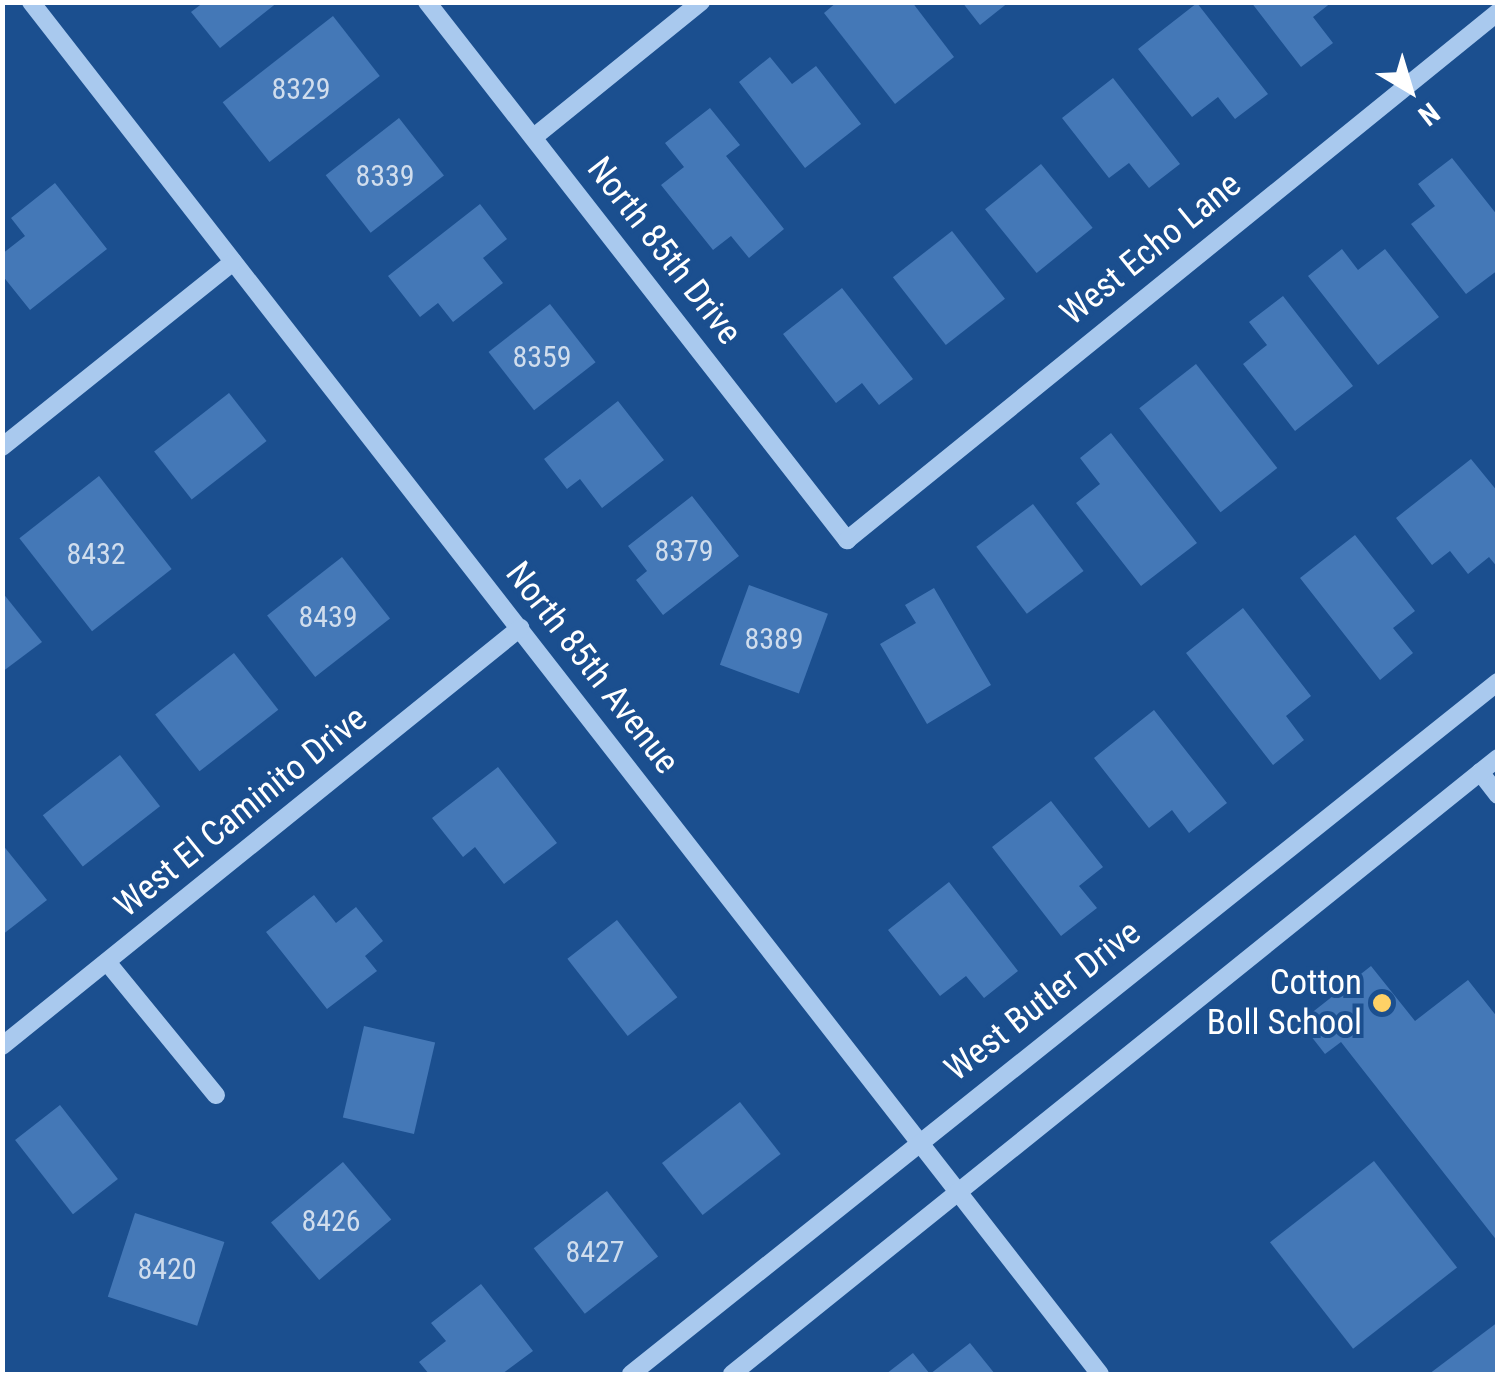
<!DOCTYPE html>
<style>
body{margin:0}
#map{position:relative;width:1500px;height:1377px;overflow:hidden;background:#1b4f8f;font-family:"Roboto Condensed",sans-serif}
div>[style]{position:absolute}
.building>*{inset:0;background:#4478b7;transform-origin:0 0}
.minor>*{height:18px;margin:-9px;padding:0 9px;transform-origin:9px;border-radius:9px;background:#a9c9ee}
.dots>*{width:28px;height:28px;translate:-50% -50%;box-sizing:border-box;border:5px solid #1b4f8f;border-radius:50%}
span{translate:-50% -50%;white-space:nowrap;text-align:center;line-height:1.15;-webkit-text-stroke:8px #1b4f8f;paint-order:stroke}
.number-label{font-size:30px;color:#d0dded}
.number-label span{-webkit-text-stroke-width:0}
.street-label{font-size:35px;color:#fff}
.poi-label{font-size:35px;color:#fff}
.right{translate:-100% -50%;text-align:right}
.frame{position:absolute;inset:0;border:5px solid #fff;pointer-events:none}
.north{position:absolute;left:1360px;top:40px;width:100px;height:100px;-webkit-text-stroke:8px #1b4f8f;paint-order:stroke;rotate:142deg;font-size:28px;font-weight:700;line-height:40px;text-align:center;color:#fff}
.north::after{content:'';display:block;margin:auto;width:35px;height:45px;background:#fff;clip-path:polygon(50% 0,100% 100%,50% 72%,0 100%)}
</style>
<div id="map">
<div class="building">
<i style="clip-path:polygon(204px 2px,278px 2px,220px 48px,191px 12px)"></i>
<i style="clip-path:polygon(837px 2px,912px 2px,954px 57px,895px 104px,824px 13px)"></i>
<i style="clip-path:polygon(962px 2px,1009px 2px,980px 25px)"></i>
<i style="clip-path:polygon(1251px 2px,1332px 2px,1313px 17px,1333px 43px,1301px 67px)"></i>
<i style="clip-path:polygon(1197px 3px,1268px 94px,1235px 119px,1218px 97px,1192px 117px,1138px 49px)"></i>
<i style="left:333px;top:16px;width:76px;height:140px;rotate:52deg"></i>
<i style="clip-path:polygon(770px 57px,792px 84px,816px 66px,861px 124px,805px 168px,739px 82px)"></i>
<i style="clip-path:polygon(1113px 78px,1180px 164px,1149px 188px,1129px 163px,1109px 178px,1062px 118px)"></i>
<i style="clip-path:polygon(710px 108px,740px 145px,726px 156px,784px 229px,749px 258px,731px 236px,713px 250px,661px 185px,684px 167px,665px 143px)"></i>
<i style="left:399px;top:118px;width:73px;height:93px;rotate:52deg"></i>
<i style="clip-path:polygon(1452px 158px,1498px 216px,1498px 270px,1466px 294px,1411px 224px,1435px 206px,1418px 184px)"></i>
<i style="left:1041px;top:164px;width:82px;height:72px;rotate:51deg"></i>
<i style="clip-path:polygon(55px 183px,107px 249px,30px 310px,2px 275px,2px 254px,25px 236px,11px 218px)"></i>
<i style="clip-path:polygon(480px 204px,507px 239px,483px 258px,503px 283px,453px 322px,438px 303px,420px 317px,388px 276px)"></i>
<i style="left:952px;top:231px;width:86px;height:75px;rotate:52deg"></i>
<i style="clip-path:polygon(1342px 249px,1358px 270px,1385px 249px,1439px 317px,1378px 365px,1308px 276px)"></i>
<i style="clip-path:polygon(842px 288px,913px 379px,879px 405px,862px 383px,836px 403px,783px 334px)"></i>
<i style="clip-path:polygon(1283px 296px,1353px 386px,1295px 431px,1243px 364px,1267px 345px,1249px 322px)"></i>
<i style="left:550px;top:304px;width:74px;height:78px;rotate:52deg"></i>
<i style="left:1196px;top:364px;width:132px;height:72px;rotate:52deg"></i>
<i style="left:229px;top:393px;width:61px;height:95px;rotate:52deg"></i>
<i style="clip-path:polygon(618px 401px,664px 460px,602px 508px,580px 479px,567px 489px,544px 459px)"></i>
<i style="clip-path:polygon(1111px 433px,1197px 543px,1141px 586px,1076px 503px,1100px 484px,1080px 458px)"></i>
<i style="clip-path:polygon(1471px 459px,1498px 492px,1498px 568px,1489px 557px,1468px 574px,1450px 551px,1432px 565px,1396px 518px)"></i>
<i style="left:99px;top:476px;width:118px;height:101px;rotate:52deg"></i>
<i style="clip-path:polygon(692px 496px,739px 556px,663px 615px,636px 580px,647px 571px,628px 546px)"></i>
<i style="left:1033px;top:504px;width:84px;height:71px;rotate:53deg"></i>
<i style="clip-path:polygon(1355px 535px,1415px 611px,1393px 628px,1413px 653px,1380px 680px,1300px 578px)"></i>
<i style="left:342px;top:557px;width:78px;height:95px;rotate:52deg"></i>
<i style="left:749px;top:585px;width:84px;height:85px;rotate:20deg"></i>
<i style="clip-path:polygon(934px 588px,991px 685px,927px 724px,880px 644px,916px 623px,905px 605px)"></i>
<i style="clip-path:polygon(2px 592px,42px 642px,2px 672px)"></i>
<i style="clip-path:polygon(1243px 608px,1311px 696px,1286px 716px,1304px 740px,1273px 765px,1186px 653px)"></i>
<i style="left:234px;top:653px;width:72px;height:100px;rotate:52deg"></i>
<i style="clip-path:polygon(1154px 710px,1227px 803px,1189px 833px,1172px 810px,1149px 828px,1094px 758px)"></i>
<i style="left:120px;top:755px;width:65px;height:98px;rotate:52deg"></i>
<i style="clip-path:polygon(498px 767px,557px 843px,504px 884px,475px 847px,463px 857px,432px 818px)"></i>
<i style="clip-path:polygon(1051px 801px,1103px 867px,1079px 886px,1097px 908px,1061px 936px,992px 847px)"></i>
<i style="clip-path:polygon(2px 844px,47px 900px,2px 935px)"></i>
<i style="clip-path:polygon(949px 882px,1018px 971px,984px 998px,966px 976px,940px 996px,888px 930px)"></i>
<i style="clip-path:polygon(314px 895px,336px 923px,356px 907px,383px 941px,365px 956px,377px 971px,327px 1009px,266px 932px)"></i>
<i style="left:617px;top:920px;width:98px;height:63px;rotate:52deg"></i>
<i style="clip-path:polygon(1371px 966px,1415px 1021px,1468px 980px,1498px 1018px,1498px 1242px,1341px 1042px,1325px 1054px,1300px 1022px)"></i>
<i style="left:364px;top:1026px;width:73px;height:94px;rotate:13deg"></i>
<i style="left:740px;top:1102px;width:66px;height:99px;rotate:52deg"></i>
<i style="left:60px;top:1105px;width:94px;height:57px;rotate:52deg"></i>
<i style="left:1374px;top:1161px;width:135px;height:132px;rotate:52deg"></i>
<i style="left:343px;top:1162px;width:75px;height:94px;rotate:50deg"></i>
<i style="left:607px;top:1191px;width:83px;height:93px;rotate:52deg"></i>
<i style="left:135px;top:1213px;width:94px;height:88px;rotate:18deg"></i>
<i style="clip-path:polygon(481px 1284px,533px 1351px,502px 1374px,429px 1374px,419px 1362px,446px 1341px,431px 1323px)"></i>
<i style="clip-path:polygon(1498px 1322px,1498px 1374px,1429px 1374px)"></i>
<i style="clip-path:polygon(970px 1343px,995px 1374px,930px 1374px)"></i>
<i style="clip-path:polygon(913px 1353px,930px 1374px,886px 1374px)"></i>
</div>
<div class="minor">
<i style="left:31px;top:2px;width:1739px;rotate:52.08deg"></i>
<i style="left:427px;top:2px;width:683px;rotate:52.02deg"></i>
<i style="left:847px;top:540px;width:838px;rotate:-39.04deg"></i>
<i style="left:534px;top:137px;width:215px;rotate:-39deg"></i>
<i style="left:2px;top:447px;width:296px;rotate:-38.7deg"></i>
<i style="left:1480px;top:772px;width:29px;rotate:52deg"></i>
<i style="left:107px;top:962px;width:172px;rotate:50.7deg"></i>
<i style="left:2px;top:1046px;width:666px;rotate:-38.9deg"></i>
<i style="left:631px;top:1374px;width:1109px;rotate:-38.6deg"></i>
<i style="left:732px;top:1374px;width:983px;rotate:-38.81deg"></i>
</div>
<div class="dots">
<i style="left:1382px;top:1003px;background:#ffd166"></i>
</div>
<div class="number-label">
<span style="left:301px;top:89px">8329</span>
<span style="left:385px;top:176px">8339</span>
<span style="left:542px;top:357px">8359</span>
<span style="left:684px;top:551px">8379</span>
<span style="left:96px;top:554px">8432</span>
<span style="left:328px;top:617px">8439</span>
<span style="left:774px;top:639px">8389</span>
<span style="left:331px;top:1221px">8426</span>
<span style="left:595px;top:1252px">8427</span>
<span style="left:167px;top:1269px">8420</span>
</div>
<div class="street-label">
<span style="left:1151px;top:249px;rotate:-39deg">West Echo Lane</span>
<span style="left:664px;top:251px;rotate:52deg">North 85th Drive</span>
<span style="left:592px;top:668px;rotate:52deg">North 85th Avenue</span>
<span style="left:241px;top:812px;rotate:-39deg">West El Caminito Drive</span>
<span style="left:1043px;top:1001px;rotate:-38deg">West Butler Drive</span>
</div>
<div class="poi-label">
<span class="right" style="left:1362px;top:1003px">Cotton<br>Boll School</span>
</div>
<div class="frame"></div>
<div class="north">N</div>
</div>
